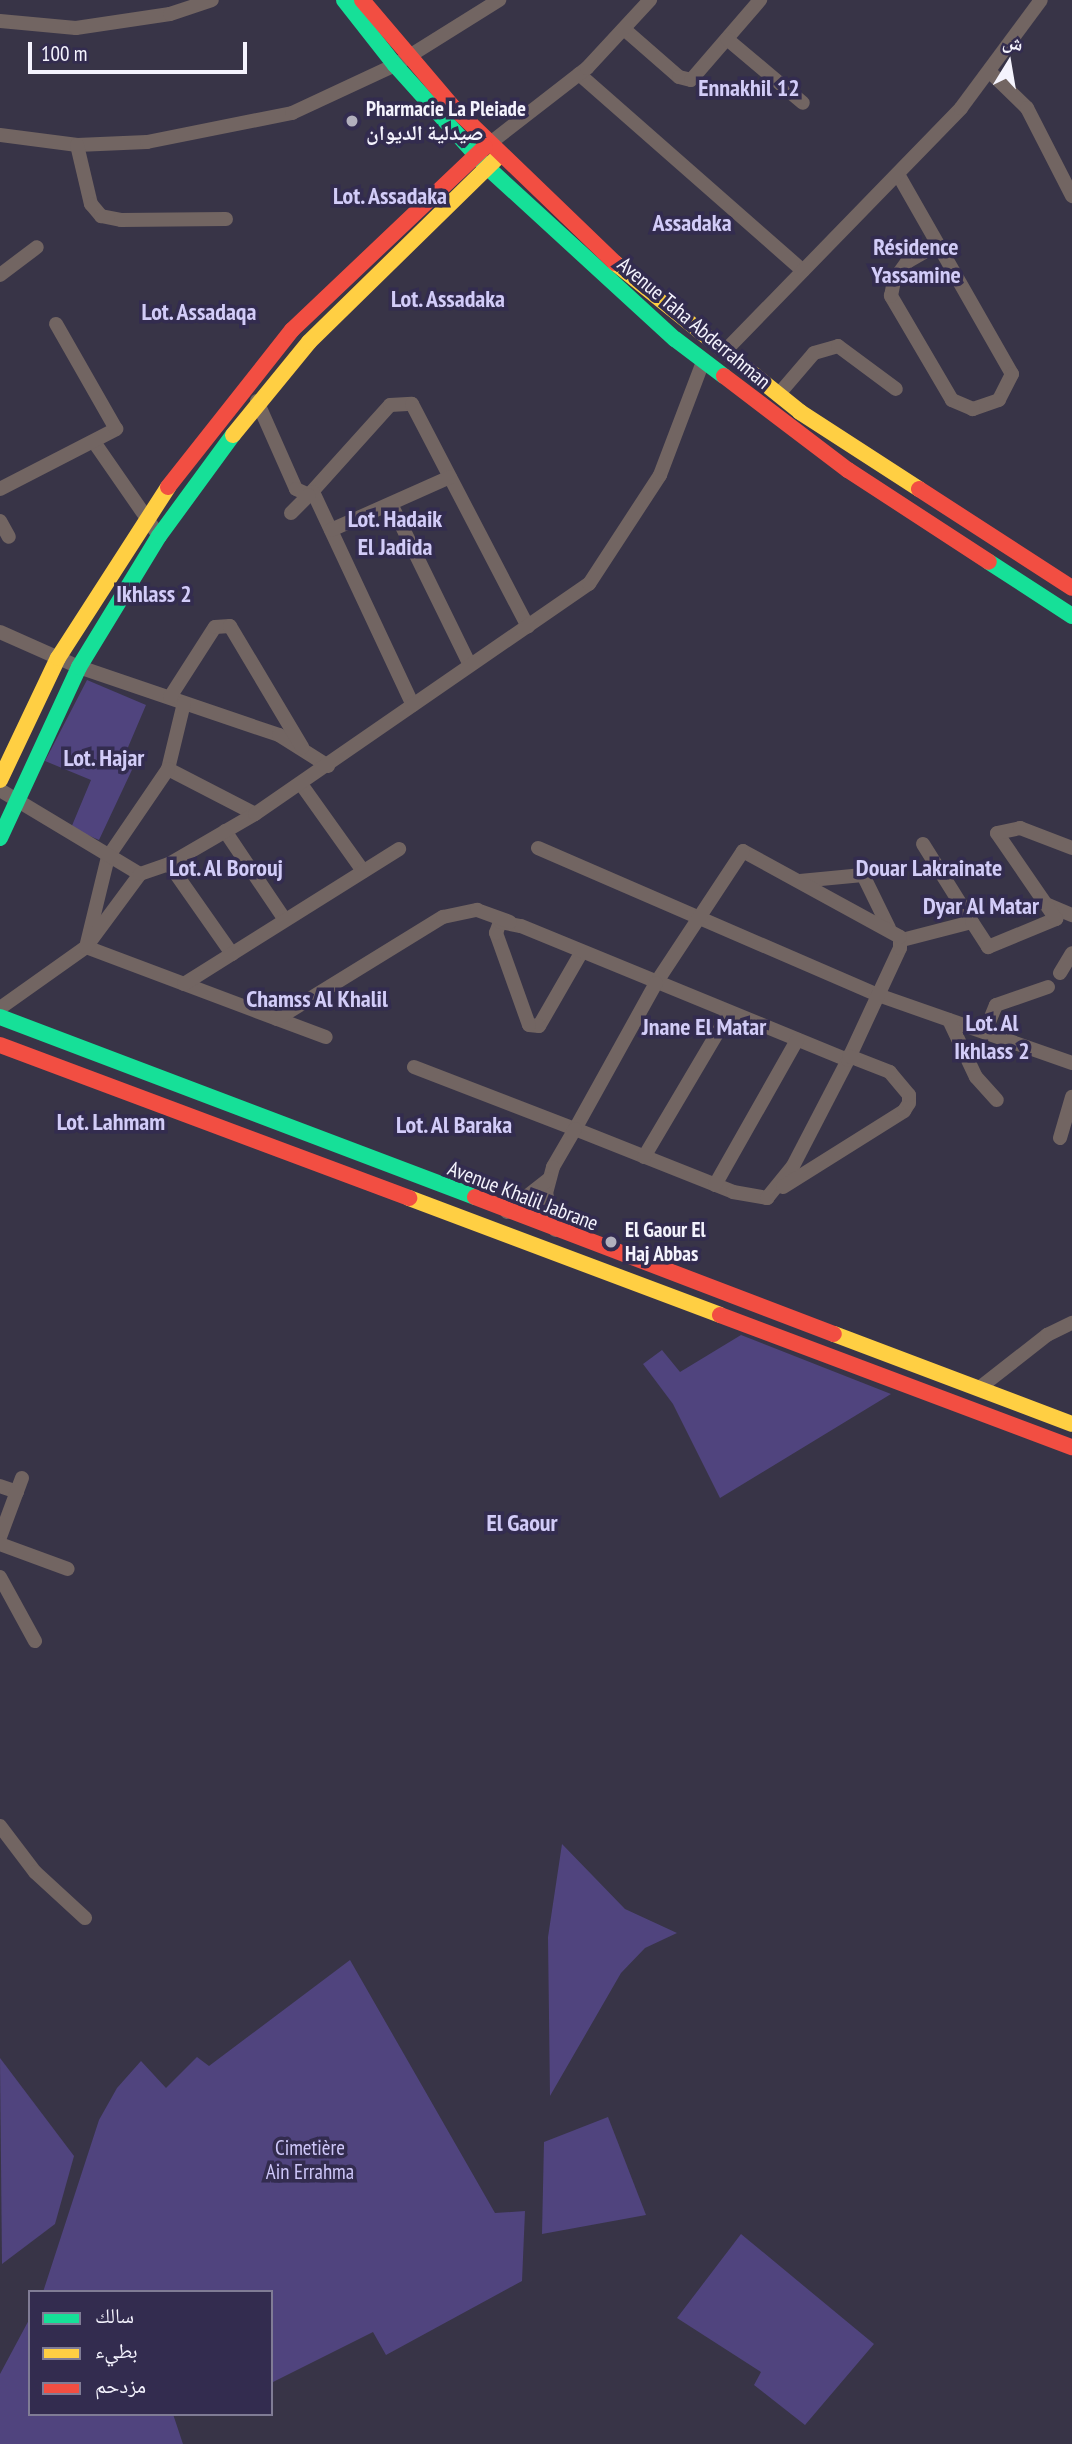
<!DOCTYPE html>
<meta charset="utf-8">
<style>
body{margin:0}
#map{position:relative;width:1072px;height:2444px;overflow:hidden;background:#383447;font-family:"PT Sans Narrow","Noto Naskh Arabic",sans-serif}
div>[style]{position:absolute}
.green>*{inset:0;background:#50447e}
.street>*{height:14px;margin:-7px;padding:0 7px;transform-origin:7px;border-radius:7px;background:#726562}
.fast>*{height:16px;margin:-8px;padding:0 8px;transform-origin:8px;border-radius:8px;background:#16e098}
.slow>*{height:16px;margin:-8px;padding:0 8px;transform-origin:8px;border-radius:8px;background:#ffcf43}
.jam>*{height:16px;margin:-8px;padding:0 8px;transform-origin:8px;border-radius:8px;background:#f24e42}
.dots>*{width:19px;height:19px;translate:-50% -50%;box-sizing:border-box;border:4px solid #332c4f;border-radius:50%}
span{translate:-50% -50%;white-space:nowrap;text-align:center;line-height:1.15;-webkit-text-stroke:7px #332c4f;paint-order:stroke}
.poi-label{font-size:21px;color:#f4f3fd;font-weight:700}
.left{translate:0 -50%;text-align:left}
.street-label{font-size:21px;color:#f4f3fd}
.park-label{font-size:21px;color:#cec7f9}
.quarter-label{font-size:24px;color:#d2ccf8;font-weight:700}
.legend{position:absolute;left:28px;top:2290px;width:245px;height:126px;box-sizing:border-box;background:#332c4f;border:2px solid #807c95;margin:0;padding:9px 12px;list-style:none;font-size:21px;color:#f4f3fd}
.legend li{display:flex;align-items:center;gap:14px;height:35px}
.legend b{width:35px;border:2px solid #807c95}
.north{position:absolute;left:974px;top:28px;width:70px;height:70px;-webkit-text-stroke:5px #332c4f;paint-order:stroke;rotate:11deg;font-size:19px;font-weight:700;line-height:28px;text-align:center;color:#f4f3fd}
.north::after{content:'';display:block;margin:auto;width:24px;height:32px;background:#f4f3fd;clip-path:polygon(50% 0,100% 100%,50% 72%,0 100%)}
.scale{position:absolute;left:28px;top:42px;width:219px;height:32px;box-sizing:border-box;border:4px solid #f4f3fd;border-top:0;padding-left:9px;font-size:21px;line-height:24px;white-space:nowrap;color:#f4f3fd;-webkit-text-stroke:5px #332c4f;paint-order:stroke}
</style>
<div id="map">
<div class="green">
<i style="clip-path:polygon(87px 680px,146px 705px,126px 752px,138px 757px,99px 840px,71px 828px,91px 780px,45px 761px)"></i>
<i style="clip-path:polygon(741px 1335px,891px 1394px,720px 1498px,673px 1404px,643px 1364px,662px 1350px,680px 1372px)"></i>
<i style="clip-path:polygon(562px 1844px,625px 1909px,677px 1933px,645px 1948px,621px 1973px,550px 2096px,548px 1937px)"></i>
<i style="clip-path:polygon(350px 1960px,495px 2213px,525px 2211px,522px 2281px,386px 2355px,373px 2332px,271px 2383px,271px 2292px,43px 2292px,99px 2120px,117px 2088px,141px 2061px,166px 2088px,197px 2057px,209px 2066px)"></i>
<i style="clip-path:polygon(0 2058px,74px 2156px,55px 2224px,2px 2264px)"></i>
<i style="clip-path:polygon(608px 2117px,646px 2215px,542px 2234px,544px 2142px)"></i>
<i style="clip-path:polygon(741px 2234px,874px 2344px,805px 2425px,754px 2385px,761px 2372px,677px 2318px)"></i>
<i style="clip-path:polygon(30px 2318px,30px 2414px,173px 2414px,183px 2444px,0 2444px,0 2374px)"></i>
</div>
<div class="street">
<i style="left:0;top:21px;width:76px;rotate:5.3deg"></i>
<i style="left:76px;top:28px;width:95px;rotate:-8.5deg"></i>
<i style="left:170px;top:14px;width:44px;rotate:-18.4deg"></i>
<i style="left:624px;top:29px;width:73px;rotate:41.1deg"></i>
<i style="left:679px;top:77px;width:12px;rotate:14deg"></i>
<i style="left:691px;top:80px;width:106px;rotate:-49.2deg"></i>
<i style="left:727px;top:39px;width:99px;rotate:40.1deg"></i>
<i style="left:991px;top:73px;width:50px;rotate:44.2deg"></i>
<i style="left:1027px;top:108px;width:99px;rotate:62.9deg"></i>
<i style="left:579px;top:74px;width:298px;rotate:41.3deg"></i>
<i style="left:0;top:135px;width:78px;rotate:7.4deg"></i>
<i style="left:77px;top:145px;width:70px;rotate:-2.5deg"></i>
<i style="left:147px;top:142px;width:148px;rotate:-11.3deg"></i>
<i style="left:292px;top:113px;width:114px;rotate:-25deg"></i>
<i style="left:395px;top:65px;width:123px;rotate:-32deg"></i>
<i style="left:489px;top:144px;width:124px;rotate:-37.8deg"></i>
<i style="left:587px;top:68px;width:93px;rotate:-47.2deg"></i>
<i style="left:77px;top:145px;width:61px;rotate:76.7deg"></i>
<i style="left:91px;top:204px;width:16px;rotate:50deg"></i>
<i style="left:101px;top:216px;width:20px;rotate:11deg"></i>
<i style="left:121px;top:220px;width:105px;rotate:-0.5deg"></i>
<i style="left:899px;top:176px;width:228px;rotate:60.3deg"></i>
<i style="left:1012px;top:374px;width:29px;rotate:117deg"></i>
<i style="left:999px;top:400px;width:28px;rotate:161deg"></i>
<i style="left:973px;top:409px;width:23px;rotate:-157deg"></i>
<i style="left:952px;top:400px;width:121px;rotate:-120.4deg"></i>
<i style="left:891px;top:296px;width:16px;rotate:-79deg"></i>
<i style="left:894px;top:280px;width:22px;rotate:-54deg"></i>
<i style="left:907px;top:262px;width:34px;rotate:-30deg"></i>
<i style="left:0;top:275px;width:46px;rotate:-37.1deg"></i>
<i style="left:724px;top:352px;width:340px;rotate:-45.8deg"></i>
<i style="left:961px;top:108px;width:134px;rotate:-53.5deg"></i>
<i style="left:778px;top:395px;width:55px;rotate:-49.4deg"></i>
<i style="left:814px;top:353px;width:25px;rotate:-16deg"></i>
<i style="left:838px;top:346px;width:72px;rotate:36.6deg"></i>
<i style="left:257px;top:401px;width:96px;rotate:66.1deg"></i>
<i style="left:296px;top:489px;width:14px;rotate:25deg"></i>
<i style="left:309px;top:495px;width:121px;rotate:-48deg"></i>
<i style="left:390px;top:405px;width:22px;rotate:-3deg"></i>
<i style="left:412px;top:404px;width:251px;rotate:62.5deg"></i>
<i style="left:94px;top:442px;width:114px;rotate:55.3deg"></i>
<i style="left:0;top:489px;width:131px;rotate:-27.3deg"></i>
<i style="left:116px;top:429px;width:121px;rotate:-119.7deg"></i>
<i style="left:313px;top:492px;width:235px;rotate:64.9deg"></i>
<i style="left:391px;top:504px;width:179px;rotate:63.9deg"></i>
<i style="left:291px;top:513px;width:25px;rotate:-45deg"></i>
<i style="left:0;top:521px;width:18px;rotate:61deg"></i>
<i style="left:331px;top:530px;width:130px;rotate:-24deg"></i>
<i style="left:0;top:632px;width:86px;rotate:23.9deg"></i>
<i style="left:79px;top:667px;width:211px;rotate:18.8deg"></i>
<i style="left:279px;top:735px;width:58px;rotate:32.3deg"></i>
<i style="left:170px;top:697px;width:83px;rotate:-57.3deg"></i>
<i style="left:215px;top:627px;width:15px;rotate:-4deg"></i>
<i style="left:230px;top:626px;width:141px;rotate:59.2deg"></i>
<i style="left:184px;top:703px;width:68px;rotate:103.6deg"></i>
<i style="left:168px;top:769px;width:98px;rotate:27.3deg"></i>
<i style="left:168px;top:769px;width:107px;rotate:124.3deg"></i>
<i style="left:108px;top:857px;width:93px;rotate:103.7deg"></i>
<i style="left:86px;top:947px;width:256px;rotate:20.6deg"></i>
<i style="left:301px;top:784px;width:107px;rotate:54.5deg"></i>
<i style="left:0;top:790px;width:163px;rotate:31deg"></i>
<i style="left:225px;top:831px;width:107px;rotate:56deg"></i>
<i style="left:923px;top:844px;width:92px;rotate:57.9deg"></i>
<i style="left:538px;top:848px;width:370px;rotate:23.4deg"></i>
<i style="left:878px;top:995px;width:206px;rotate:19.3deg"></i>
<i style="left:169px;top:864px;width:110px;rotate:55deg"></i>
<i style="left:800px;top:881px;width:63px;rotate:-5.4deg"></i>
<i style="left:863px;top:875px;width:59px;rotate:63.9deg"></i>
<i style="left:1048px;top:905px;width:26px;rotate:23deg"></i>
<i style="left:902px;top:940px;width:72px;rotate:-14.4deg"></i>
<i style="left:972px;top:922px;width:30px;rotate:57deg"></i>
<i style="left:988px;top:947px;width:74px;rotate:-22.4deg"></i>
<i style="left:1056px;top:919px;width:104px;rotate:-124.5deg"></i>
<i style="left:997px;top:833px;width:24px;rotate:-12deg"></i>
<i style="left:1020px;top:828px;width:56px;rotate:21deg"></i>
<i style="left:581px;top:953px;width:84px;rotate:119.9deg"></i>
<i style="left:539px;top:1026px;width:10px;rotate:-174deg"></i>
<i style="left:529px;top:1025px;width:98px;rotate:-109.7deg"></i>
<i style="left:496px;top:933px;width:12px;rotate:-70deg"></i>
<i style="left:500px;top:922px;width:21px;rotate:11deg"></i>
<i style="left:521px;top:926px;width:353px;rotate:22.3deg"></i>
<i style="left:1060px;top:973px;width:23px;rotate:-59deg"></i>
<i style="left:184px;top:984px;width:254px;rotate:-32.1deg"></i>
<i style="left:0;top:1008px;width:105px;rotate:-35.3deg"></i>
<i style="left:86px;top:947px;width:91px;rotate:-53.5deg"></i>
<i style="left:140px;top:874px;width:31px;rotate:-19deg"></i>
<i style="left:169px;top:864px;width:99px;rotate:-30.2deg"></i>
<i style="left:255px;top:814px;width:406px;rotate:-34.6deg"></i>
<i style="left:589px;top:584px;width:130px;rotate:-56.9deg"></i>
<i style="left:660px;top:475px;width:121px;rotate:-69.2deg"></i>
<i style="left:277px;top:1019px;width:195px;rotate:-31.6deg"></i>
<i style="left:443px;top:917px;width:35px;rotate:-12deg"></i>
<i style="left:477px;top:910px;width:35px;rotate:20deg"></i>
<i style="left:949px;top:1020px;width:63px;rotate:64.7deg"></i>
<i style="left:976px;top:1077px;width:31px;rotate:48deg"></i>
<i style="left:985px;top:1032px;width:29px;rotate:-68deg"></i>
<i style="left:996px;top:1005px;width:55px;rotate:-19.1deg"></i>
<i style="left:414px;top:1067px;width:173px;rotate:21.1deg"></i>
<i style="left:575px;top:1129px;width:170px;rotate:21.7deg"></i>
<i style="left:733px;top:1192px;width:35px;rotate:10deg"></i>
<i style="left:767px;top:1198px;width:41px;rotate:-50.9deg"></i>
<i style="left:793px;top:1166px;width:119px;rotate:-62.6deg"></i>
<i style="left:848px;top:1060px;width:123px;rotate:-65.1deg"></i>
<i style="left:900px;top:948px;width:11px;rotate:-90deg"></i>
<i style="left:900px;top:937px;width:179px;rotate:-151.3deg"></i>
<i style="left:743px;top:851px;width:158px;rotate:123.4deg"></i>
<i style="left:656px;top:983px;width:167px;rotate:119deg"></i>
<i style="left:575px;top:1129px;width:44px;rotate:120.1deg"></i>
<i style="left:553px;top:1167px;width:27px;rotate:105deg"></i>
<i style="left:546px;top:1193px;width:38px;rotate:76deg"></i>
<i style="left:1060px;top:1138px;width:43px;rotate:-73.7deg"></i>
<i style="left:644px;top:1157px;width:167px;rotate:-59.4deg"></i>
<i style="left:715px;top:1185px;width:167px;rotate:-60.5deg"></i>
<i style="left:783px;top:1187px;width:143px;rotate:-32.1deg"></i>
<i style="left:904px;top:1111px;width:9px;rotate:-58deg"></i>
<i style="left:909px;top:1103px;width:8px;rotate:-90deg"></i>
<i style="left:909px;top:1095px;width:30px;rotate:-130deg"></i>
<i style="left:890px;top:1072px;width:44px;rotate:-158.7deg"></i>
<i style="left:507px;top:1212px;width:53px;rotate:-38.2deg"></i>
<i style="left:978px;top:1389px;width:88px;rotate:-38deg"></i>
<i style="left:1047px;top:1335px;width:28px;rotate:-26deg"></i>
<i style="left:0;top:1486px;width:18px;rotate:19deg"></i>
<i style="left:0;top:1537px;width:63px;rotate:-69.6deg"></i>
<i style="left:0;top:1544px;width:72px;rotate:20.2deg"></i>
<i style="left:0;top:1577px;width:73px;rotate:61.3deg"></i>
<i style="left:0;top:1826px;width:58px;rotate:52.7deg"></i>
<i style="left:35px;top:1872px;width:68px;rotate:42.6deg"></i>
</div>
<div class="fast">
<i style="left:344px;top:0;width:83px;rotate:51.9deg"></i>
<i style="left:395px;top:65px;width:137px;rotate:48deg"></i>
<i style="left:487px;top:167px;width:255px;rotate:42.5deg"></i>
<i style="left:675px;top:339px;width:61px;rotate:37.1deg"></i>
<i style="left:989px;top:562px;width:99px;rotate:33deg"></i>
<i style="left:0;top:838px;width:188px;rotate:-65.2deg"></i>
<i style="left:79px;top:667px;width:153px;rotate:-58.6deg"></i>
<i style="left:159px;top:536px;width:125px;rotate:-53.8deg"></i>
<i style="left:0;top:1017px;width:508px;rotate:20.75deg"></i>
</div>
<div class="slow">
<i style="left:615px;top:263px;width:238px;rotate:38.8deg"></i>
<i style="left:800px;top:412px;width:142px;rotate:32.9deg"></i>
<i style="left:233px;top:435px;width:120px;rotate:-50.7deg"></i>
<i style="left:309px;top:342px;width:263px;rotate:-44.4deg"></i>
<i style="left:0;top:780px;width:135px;rotate:-64.6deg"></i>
<i style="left:58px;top:658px;width:203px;rotate:-57.2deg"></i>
<i style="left:409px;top:1198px;width:332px;rotate:20.6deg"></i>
<i style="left:834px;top:1334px;width:254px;rotate:20.7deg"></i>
</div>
<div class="jam">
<i style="left:362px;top:0;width:140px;rotate:49.6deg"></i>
<i style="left:453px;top:107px;width:225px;rotate:43.9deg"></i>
<i style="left:724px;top:376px;width:156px;rotate:37.2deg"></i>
<i style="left:848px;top:470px;width:168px;rotate:33.1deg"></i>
<i style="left:168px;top:487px;width:200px;rotate:-51.7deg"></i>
<i style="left:292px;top:330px;width:266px;rotate:-43.5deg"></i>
<i style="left:919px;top:489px;width:182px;rotate:32.9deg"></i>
<i style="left:0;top:1045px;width:437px;rotate:20.5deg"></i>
<i style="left:475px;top:1197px;width:384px;rotate:20.9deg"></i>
<i style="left:720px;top:1315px;width:376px;rotate:20.6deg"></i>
</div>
<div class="dots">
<i style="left:352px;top:121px;background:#b2b0bd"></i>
<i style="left:611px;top:1242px;background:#b2b0bd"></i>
</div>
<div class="poi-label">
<span class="left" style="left:366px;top:121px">Pharmacie La Pleiade<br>صيدلية الديوان</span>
<span class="left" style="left:625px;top:1242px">El Gaour El<br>Haj Abbas</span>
</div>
<div class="street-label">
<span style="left:694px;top:323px;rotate:40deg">Avenue Taha Abderrahman</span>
<span style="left:523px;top:1196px;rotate:21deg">Avenue Khalil Jabrane</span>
</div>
<div class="park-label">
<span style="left:310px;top:2160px">Cimetière<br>Ain Errahma</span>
</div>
<div class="quarter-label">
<span style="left:749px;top:88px">Ennakhil 12</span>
<span style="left:390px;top:196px">Lot. Assadaka</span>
<span style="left:692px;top:223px">Assadaka</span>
<span style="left:916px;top:261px">Résidence<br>Yassamine</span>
<span style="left:448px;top:299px">Lot. Assadaka</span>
<span style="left:199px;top:312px">Lot. Assadaqa</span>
<span style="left:395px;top:533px">Lot. Hadaik<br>El Jadida</span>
<span style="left:154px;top:594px">Ikhlass 2</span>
<span style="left:104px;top:758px">Lot. Hajar</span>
<span style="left:226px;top:868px">Lot. Al Borouj</span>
<span style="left:929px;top:868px">Douar Lakrainate</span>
<span style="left:981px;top:906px">Dyar Al Matar</span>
<span style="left:317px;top:999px">Chamss Al Khalil</span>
<span style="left:992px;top:1037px">Lot. Al<br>Ikhlass 2</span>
<span style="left:704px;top:1027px">Jnane El Matar</span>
<span style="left:111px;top:1122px">Lot. Lahmam</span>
<span style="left:454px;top:1125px">Lot. Al Baraka</span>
<span style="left:522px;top:1523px">El Gaour</span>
</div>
<ul class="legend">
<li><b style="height:9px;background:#16e098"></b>سالك</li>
<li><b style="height:9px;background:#ffcf43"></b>بطيء</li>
<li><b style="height:9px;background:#f24e42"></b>مزدحم</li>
</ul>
<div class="north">ش</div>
<div class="scale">100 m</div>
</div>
